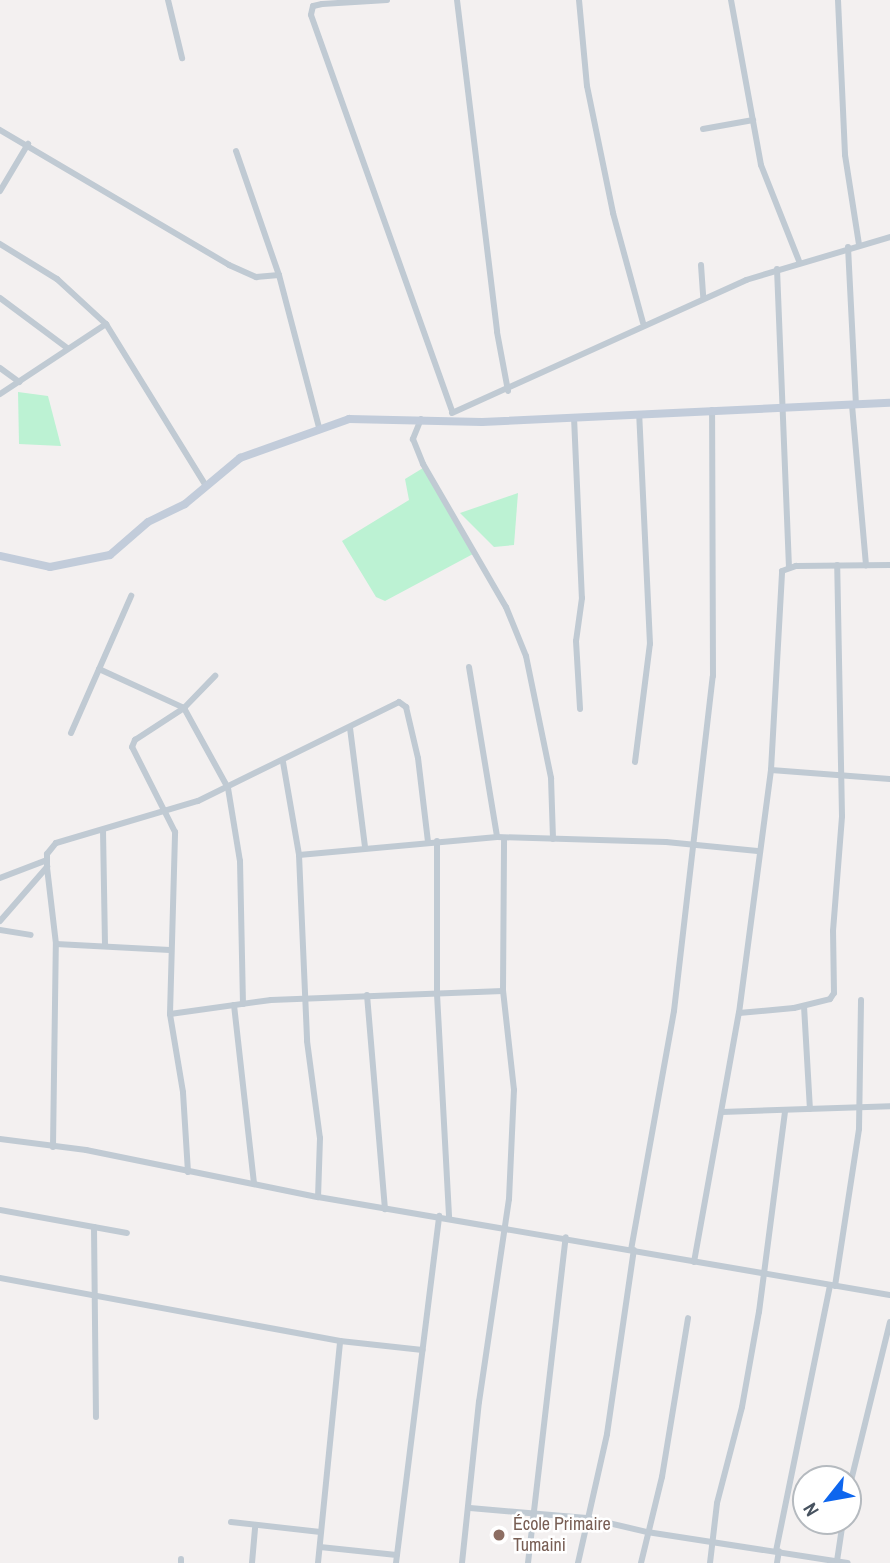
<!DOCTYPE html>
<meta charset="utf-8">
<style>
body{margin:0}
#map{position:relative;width:890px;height:1563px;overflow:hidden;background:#f3f0f0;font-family:"Archivo Narrow",sans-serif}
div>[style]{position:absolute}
.green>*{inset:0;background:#bcf2d3}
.street>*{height:6px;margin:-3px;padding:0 3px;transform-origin:3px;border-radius:3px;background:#c0cad3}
.secondary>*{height:8px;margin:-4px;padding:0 4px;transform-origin:4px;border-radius:4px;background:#c2ccda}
.dots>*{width:19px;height:19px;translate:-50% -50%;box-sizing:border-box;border:4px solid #fff;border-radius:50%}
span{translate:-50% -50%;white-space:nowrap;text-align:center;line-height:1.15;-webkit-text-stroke:5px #fff;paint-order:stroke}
.education-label{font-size:18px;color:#785e54}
.left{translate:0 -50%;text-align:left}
.north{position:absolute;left:792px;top:1465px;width:70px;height:70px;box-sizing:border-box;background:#fff;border:2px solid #b5babf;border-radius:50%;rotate:239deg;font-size:19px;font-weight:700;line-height:28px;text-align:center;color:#47525f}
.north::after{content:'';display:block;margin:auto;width:24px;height:32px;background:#0e66ee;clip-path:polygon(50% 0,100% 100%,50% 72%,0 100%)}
</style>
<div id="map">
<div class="green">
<i style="clip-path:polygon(18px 392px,48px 396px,61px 446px,19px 444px)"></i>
<i style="clip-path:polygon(423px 468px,473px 554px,385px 601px,376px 597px,342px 541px,409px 500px,405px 479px)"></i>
<i style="clip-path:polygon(518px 493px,514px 545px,494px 547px,460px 513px)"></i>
</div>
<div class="street">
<i style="left:168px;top:0;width:60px;rotate:76.4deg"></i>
<i style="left:387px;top:0;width:65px;rotate:176.5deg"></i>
<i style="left:322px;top:4px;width:9px;rotate:167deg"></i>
<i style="left:313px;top:6px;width:9px;rotate:103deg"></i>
<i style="left:311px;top:15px;width:421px;rotate:70.4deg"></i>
<i style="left:457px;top:0;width:334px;rotate:83.1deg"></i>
<i style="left:497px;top:332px;width:60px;rotate:79.4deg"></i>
<i style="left:579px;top:0;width:86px;rotate:84.7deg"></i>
<i style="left:587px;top:86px;width:130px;rotate:78.4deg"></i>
<i style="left:613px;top:213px;width:114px;rotate:74.7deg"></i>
<i style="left:731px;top:0;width:168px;rotate:79.7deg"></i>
<i style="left:761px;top:165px;width:103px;rotate:68.4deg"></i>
<i style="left:838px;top:0;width:155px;rotate:87.4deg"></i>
<i style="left:845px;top:155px;width:90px;rotate:81.1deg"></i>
<i style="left:703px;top:129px;width:51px;rotate:-10.2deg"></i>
<i style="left:0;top:130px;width:266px;rotate:30.5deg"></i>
<i style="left:229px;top:265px;width:30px;rotate:24deg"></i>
<i style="left:256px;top:277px;width:23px;rotate:-5deg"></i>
<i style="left:279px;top:275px;width:158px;rotate:75.3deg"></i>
<i style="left:236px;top:151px;width:131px;rotate:70.9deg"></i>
<i style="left:0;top:191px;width:55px;rotate:-59.2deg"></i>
<i style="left:0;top:244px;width:67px;rotate:31.6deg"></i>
<i style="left:57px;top:279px;width:67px;rotate:42.6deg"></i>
<i style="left:106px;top:324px;width:190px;rotate:58.3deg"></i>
<i style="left:848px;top:247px;width:158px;rotate:87.1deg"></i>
<i style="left:701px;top:265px;width:32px;rotate:86deg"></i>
<i style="left:777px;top:269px;width:299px;rotate:87.7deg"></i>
<i style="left:0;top:298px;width:84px;rotate:36.7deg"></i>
<i style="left:0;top:368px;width:24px;rotate:36deg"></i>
<i style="left:0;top:394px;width:127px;rotate:-33.4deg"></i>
<i style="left:852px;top:405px;width:161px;rotate:85deg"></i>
<i style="left:452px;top:413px;width:323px;rotate:-24.3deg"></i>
<i style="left:746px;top:280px;width:150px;rotate:-16.6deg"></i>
<i style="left:574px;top:417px;width:181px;rotate:87.5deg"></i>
<i style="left:582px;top:598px;width:43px;rotate:97.9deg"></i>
<i style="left:576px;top:641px;width:68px;rotate:86.6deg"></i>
<i style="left:421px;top:419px;width:22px;rotate:112deg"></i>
<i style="left:413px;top:439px;width:27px;rotate:68deg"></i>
<i style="left:423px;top:464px;width:165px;rotate:59.9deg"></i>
<i style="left:506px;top:607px;width:53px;rotate:67.8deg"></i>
<i style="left:526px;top:656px;width:125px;rotate:78.4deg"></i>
<i style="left:551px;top:778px;width:61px;rotate:88.1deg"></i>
<i style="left:469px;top:667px;width:172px;rotate:80.6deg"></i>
<i style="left:99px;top:669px;width:94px;rotate:24.6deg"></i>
<i style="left:184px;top:708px;width:91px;rotate:61.2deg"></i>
<i style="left:228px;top:788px;width:74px;rotate:80.7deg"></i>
<i style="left:240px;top:861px;width:143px;rotate:88.8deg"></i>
<i style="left:350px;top:728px;width:119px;rotate:82.8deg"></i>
<i style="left:71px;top:733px;width:150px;rotate:-66.3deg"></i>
<i style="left:283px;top:762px;width:94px;rotate:80.2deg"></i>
<i style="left:299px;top:855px;width:186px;rotate:87.5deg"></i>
<i style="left:307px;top:1041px;width:98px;rotate:82.4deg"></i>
<i style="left:320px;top:1138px;width:59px;rotate:91.9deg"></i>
<i style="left:635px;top:762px;width:119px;rotate:-82.8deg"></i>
<i style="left:650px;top:644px;width:230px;rotate:-92.7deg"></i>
<i style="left:771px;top:770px;width:199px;rotate:-86.8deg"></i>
<i style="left:782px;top:571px;width:15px;rotate:-20deg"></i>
<i style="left:796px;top:566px;width:94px;rotate:-0.6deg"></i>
<i style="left:103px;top:830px;width:116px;rotate:89deg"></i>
<i style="left:437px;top:841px;width:153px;rotate:90deg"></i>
<i style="left:437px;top:994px;width:224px;rotate:86.9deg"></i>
<i style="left:299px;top:855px;width:199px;rotate:-5.2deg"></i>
<i style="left:497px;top:837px;width:169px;rotate:1.7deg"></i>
<i style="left:666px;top:842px;width:92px;rotate:5.6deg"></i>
<i style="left:0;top:878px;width:50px;rotate:-21deg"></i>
<i style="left:0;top:921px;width:72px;rotate:-49deg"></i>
<i style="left:0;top:930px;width:31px;rotate:9deg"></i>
<i style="left:56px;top:944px;width:114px;rotate:3deg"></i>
<i style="left:367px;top:995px;width:215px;rotate:85.2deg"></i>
<i style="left:234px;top:1005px;width:180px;rotate:83.6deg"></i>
<i style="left:804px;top:1006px;width:103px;rotate:86.7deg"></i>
<i style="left:739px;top:1013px;width:55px;rotate:-5.2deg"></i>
<i style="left:794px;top:1008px;width:37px;rotate:-14deg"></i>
<i style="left:830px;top:999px;width:7px;rotate:-56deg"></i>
<i style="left:834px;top:993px;width:62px;rotate:-90.9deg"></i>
<i style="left:833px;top:931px;width:115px;rotate:-85.5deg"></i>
<i style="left:842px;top:816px;width:251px;rotate:-91.1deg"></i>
<i style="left:170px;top:1014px;width:102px;rotate:-7.9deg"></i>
<i style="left:271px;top:1000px;width:232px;rotate:-2.2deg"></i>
<i style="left:722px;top:1112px;width:168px;rotate:-2deg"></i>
<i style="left:0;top:1139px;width:87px;rotate:7.3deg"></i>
<i style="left:86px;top:1150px;width:237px;rotate:11.5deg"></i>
<i style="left:318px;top:1197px;width:580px;rotate:9.72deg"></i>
<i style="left:53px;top:1147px;width:203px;rotate:-89.2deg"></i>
<i style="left:56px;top:944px;width:78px;rotate:-96.7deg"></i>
<i style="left:47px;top:867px;width:13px;rotate:-90deg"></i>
<i style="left:47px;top:854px;width:14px;rotate:-51deg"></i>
<i style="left:56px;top:843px;width:148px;rotate:-16.5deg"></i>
<i style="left:198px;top:801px;width:224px;rotate:-26.2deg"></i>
<i style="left:399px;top:702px;width:9px;rotate:36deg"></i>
<i style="left:406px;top:707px;width:52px;rotate:76.8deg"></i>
<i style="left:418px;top:758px;width:85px;rotate:83.2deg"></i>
<i style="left:188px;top:1172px;width:80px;rotate:-93.6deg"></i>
<i style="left:183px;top:1092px;width:79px;rotate:-99.5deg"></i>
<i style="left:170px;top:1014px;width:182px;rotate:-88.4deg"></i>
<i style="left:175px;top:832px;width:95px;rotate:-116.8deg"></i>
<i style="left:132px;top:747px;width:8px;rotate:-67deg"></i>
<i style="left:135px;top:740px;width:59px;rotate:-33.1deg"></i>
<i style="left:184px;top:708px;width:45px;rotate:-45.9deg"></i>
<i style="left:0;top:1210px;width:129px;rotate:10.3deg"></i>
<i style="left:94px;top:1227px;width:190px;rotate:89.4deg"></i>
<i style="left:631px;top:1250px;width:243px;rotate:-79.8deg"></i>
<i style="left:674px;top:1011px;width:337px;rotate:-83.4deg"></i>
<i style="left:713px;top:676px;width:266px;rotate:-90.2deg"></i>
<i style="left:694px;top:1262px;width:253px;rotate:-79.8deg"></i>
<i style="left:739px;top:1013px;width:245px;rotate:-82.5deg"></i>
<i style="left:771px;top:770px;width:119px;rotate:4.3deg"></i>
<i style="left:0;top:1278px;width:346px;rotate:10.5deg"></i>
<i style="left:340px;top:1341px;width:83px;rotate:6.2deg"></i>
<i style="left:835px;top:1286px;width:159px;rotate:-81.3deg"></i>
<i style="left:859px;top:1129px;width:129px;rotate:-89.1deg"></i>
<i style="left:848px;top:1493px;width:176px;rotate:-76.2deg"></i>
<i style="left:470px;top:1508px;width:117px;rotate:4.9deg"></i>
<i style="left:587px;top:1518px;width:62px;rotate:13.1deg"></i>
<i style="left:647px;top:1532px;width:203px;rotate:8.8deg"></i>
<i style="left:231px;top:1522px;width:90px;rotate:6.4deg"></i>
<i style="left:320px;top:1547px;width:77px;rotate:5.9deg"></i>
<i style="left:776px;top:1551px;width:271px;rotate:-78.5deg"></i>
<i style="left:837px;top:1561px;width:40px;rotate:-81.5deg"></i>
<i style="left:181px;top:1563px;width:4px;rotate:-90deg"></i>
<i style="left:252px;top:1563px;width:35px;rotate:-85deg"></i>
<i style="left:318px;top:1563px;width:223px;rotate:-84.3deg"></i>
<i style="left:396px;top:1563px;width:350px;rotate:-82.9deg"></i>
<i style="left:462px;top:1563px;width:162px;rotate:-84deg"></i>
<i style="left:479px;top:1402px;width:205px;rotate:-81.6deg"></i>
<i style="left:509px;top:1199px;width:109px;rotate:-87.4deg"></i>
<i style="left:514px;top:1090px;width:100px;rotate:-96.3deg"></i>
<i style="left:503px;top:991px;width:153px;rotate:-89.6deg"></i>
<i style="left:528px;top:1563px;width:328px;rotate:-83.4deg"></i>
<i style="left:578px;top:1563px;width:132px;rotate:-77.3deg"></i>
<i style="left:607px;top:1434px;width:186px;rotate:-81.7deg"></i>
<i style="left:641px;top:1563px;width:89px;rotate:-76.3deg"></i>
<i style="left:662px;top:1477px;width:161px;rotate:-80.7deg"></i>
<i style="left:710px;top:1563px;width:60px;rotate:-83.3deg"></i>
<i style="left:717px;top:1503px;width:99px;rotate:-75.4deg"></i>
<i style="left:742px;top:1407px;width:97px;rotate:-79.9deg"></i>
<i style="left:759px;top:1312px;width:203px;rotate:-82.6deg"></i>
<i style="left:777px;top:1563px;width:12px;rotate:-81deg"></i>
</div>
<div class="secondary">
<i style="left:0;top:556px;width:51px;rotate:12.4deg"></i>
<i style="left:50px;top:567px;width:61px;rotate:-11.3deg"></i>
<i style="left:110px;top:555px;width:50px;rotate:-41deg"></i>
<i style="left:148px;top:522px;width:41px;rotate:-25.9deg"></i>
<i style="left:185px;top:504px;width:72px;rotate:-39.9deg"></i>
<i style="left:240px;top:458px;width:116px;rotate:-19.7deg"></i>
<i style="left:349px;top:419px;width:133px;rotate:1.3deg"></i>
<i style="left:482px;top:422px;width:408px;rotate:-2.7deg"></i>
</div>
<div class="dots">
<i style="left:499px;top:1535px;background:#8d6e63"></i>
</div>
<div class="education-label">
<span class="left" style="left:513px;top:1535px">École Primaire<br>Tumaini</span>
</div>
<div class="north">N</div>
</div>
